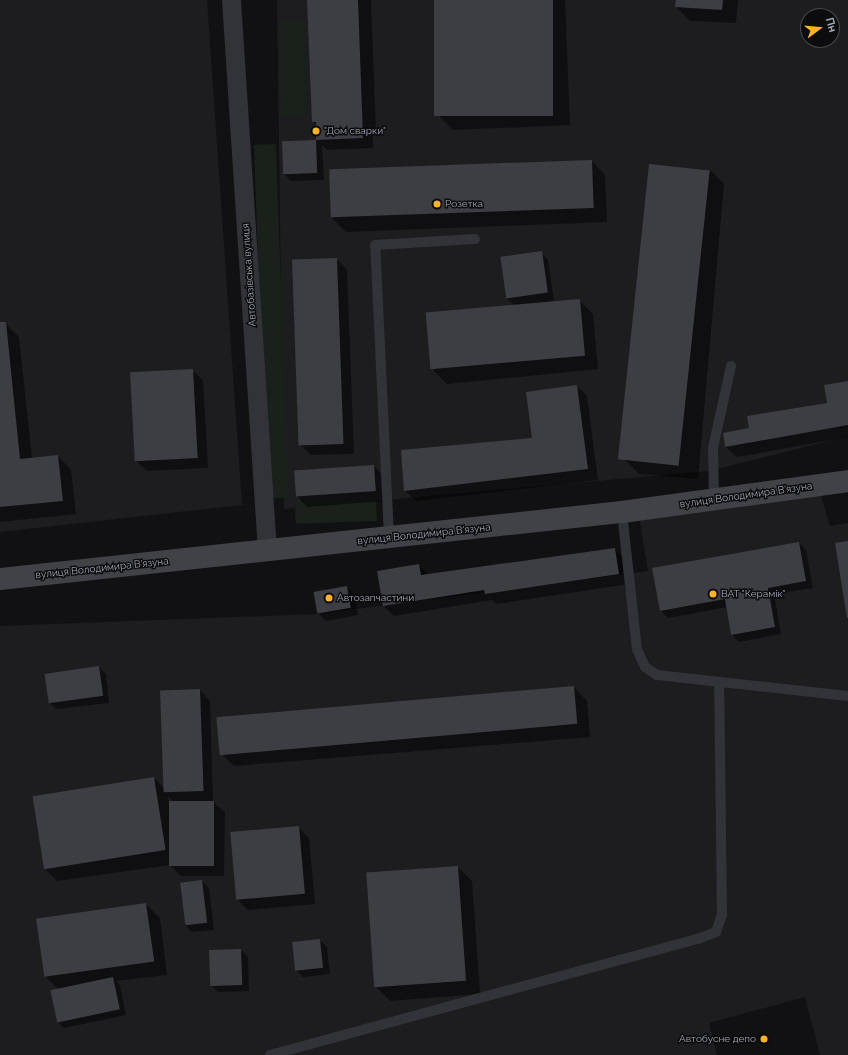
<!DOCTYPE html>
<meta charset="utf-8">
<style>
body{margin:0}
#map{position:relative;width:848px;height:1055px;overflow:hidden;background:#111113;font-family:Raleway,sans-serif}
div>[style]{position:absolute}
.built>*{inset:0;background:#1d1d20}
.green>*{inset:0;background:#19211a;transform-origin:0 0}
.shadow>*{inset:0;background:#0007}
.building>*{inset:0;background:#3d3e43;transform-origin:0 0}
.service>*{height:10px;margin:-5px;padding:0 5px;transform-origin:5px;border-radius:5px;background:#323338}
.minor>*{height:19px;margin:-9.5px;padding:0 9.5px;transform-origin:9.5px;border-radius:9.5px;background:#323338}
.secondary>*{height:22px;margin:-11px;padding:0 11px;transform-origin:11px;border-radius:11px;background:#404248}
.dots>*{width:11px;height:11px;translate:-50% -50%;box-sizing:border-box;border:2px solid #0c0c0e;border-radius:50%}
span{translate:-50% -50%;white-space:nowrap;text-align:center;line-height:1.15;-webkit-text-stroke:3px #0c0c0e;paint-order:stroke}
.poi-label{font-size:10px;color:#a1a7b5}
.left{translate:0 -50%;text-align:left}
.right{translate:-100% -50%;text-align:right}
.street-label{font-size:10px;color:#a1a7b5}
.north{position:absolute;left:800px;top:8px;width:40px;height:40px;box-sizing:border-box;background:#0c0c0e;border:1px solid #484a51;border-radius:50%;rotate:74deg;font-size:11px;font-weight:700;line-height:16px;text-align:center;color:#a1a7b5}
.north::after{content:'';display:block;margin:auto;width:14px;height:18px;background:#ffb41d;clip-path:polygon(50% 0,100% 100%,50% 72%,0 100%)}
</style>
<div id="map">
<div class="built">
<i style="clip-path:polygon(0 0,207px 0,242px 505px,0 532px)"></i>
<i style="clip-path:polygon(evenodd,277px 0,848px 0,848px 436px,709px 471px,284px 509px,277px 0,808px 16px,832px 16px,832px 40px,808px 40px,808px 16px)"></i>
<i style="clip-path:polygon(819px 489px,830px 526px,848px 523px,848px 1055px,820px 1055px,805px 997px,709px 1023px,717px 1055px,0 1055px,0 626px,318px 614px,648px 571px,639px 516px)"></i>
</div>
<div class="green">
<i style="left:304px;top:20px;width:95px;height:25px;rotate:89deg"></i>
<i style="left:276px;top:144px;width:354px;height:22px;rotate:88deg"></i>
<i style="left:376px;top:498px;width:23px;height:81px;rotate:88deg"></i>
</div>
<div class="shadow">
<i style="clip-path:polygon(308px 0,371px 0,376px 134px,373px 134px,373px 148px,327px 150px,322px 145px,324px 180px,291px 181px,284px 174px,283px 143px,317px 141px,317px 126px,313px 122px)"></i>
<i style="clip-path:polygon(435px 0,565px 0,570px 125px,453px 130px,439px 116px)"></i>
<i style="clip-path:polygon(677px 0,738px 0,736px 23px,690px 21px,676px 7px)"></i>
<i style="clip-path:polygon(592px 161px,605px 175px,607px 222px,346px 232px,332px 218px)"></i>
<i style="clip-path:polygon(710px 170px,724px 184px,698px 479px,639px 474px,625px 460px)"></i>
<i style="clip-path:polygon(541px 253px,548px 260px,554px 300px,541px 304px,579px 300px,593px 314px,598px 369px,447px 384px,433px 370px,515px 306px,507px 299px)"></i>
<i style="clip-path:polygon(337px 259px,347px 270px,354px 454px,311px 455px,300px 445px,293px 261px)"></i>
<i style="clip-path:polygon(0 323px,5px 323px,19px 337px,32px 458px,58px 456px,71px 470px,76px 514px,0 522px)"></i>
<i style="clip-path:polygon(192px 370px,203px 380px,208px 468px,147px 471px,136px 461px,131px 373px)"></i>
<i style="clip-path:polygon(848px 382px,848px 437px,737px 457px,726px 447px,724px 433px,750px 429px,828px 404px)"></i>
<i style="clip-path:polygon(577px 386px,587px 396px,598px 480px,416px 501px,405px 491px,402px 451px,534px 439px)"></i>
<i style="clip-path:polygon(374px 466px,384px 477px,386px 501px,307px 507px,297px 496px,295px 471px)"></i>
<i style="clip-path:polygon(799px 543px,806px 550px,813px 588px,774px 594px,781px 634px,739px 642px,732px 635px,727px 607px,668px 618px,661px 611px)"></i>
<i style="clip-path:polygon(615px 549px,625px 559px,629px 584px,496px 604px,492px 600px,394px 616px,384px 606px,378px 571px,418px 565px,429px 575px)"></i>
<i style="clip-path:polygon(347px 587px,354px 594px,358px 615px,326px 621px,319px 614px)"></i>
<i style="clip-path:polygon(99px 667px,106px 674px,109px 703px,56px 709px,49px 702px,45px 673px)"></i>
<i style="clip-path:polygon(574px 687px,587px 701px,590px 737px,234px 766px,220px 752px)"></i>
<i style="clip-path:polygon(evenodd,200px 690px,210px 701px,213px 802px,225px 812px,224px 876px,181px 876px,170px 865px,57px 881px,43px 867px,154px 778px,164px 788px,200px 690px,168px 796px,174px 802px,169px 802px,168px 796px)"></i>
<i style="clip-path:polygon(298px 827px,309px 838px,315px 904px,248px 910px,238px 900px)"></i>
<i style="clip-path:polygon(458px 867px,472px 881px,480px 994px,390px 1001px,376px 987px)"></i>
<i style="clip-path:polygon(202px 881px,209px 888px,214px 930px,192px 932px,185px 925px)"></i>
<i style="clip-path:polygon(146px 904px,160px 918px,167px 975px,116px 981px,120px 985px,126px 1015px,64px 1028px,57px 1021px,58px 989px,44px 975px,37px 918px)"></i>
<i style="clip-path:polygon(320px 940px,327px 947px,330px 974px,303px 977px,296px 970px)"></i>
<i style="clip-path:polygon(241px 950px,248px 957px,249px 991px,218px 992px,211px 985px)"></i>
</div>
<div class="building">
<i style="clip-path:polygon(307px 0,358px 0,363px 138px,316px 140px,316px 122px,312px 122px)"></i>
<i style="left:434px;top:0;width:119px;height:116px"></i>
<i style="clip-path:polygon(676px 0,723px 0,722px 10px,675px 7px)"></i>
<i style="left:316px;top:140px;width:33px;height:34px;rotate:88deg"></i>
<i style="left:592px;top:160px;width:48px;height:263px;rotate:88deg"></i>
<i style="left:649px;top:164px;width:61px;height:297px;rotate:6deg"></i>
<i style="left:542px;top:251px;width:42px;height:42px;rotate:82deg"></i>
<i style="left:337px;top:258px;width:186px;height:45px;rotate:88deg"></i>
<i style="left:580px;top:299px;width:57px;height:155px;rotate:85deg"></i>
<i style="clip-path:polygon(0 322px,6px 322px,20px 459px,58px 455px,63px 501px,0 507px)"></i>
<i style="left:193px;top:369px;width:89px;height:63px;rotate:87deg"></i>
<i style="clip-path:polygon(848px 381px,848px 425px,725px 447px,723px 433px,749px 428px,747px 416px,827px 403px,824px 385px)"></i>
<i style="clip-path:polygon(577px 385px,588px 469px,404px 491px,401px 450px,532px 438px,526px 392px)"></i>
<i style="left:374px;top:465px;width:26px;height:80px;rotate:86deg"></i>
<i style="clip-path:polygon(848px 541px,848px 618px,847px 618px,835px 543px)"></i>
<i style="clip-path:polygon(799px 542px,806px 581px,768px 588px,775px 627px,731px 635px,725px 599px,660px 611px,652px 568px)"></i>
<i style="clip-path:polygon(615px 548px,619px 574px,485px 594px,484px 590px,383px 606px,377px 571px,419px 564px,421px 575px)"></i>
<i style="left:347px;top:586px;width:22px;height:34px;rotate:80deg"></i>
<i style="left:99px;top:666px;width:30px;height:55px;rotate:82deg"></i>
<i style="left:574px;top:686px;width:38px;height:359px;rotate:85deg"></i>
<i style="left:200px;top:689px;width:102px;height:40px;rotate:88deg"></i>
<i style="left:154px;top:777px;width:74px;height:123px;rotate:81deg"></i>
<i style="left:169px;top:801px;width:45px;height:65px"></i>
<i style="left:299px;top:826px;width:68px;height:69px;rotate:85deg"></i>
<i style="left:458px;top:866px;width:115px;height:92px;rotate:86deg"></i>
<i style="left:202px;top:880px;width:43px;height:22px;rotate:83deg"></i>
<i style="left:146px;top:903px;width:59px;height:111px;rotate:82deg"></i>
<i style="left:320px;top:939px;width:29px;height:28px;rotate:84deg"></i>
<i style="left:241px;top:949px;width:36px;height:32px;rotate:88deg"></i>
<i style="left:113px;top:977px;width:33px;height:64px;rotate:78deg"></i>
</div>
<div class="service">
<i style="left:714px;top:500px;width:52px;rotate:-91.1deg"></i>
<i style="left:713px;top:448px;width:84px;rotate:-77.6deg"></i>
<i style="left:622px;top:512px;width:138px;rotate:83.8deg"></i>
<i style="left:637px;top:649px;width:20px;rotate:66deg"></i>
<i style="left:645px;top:667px;width:14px;rotate:34deg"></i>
<i style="left:657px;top:675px;width:192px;rotate:6.3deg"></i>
<i style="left:389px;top:537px;width:292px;rotate:-92.7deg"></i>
<i style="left:375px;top:245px;width:100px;rotate:-3.4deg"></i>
<i style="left:270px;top:1055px;width:443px;rotate:-15.2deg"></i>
<i style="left:698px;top:939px;width:19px;rotate:-21deg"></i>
<i style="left:716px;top:932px;width:18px;rotate:-71deg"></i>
<i style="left:722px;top:915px;width:233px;rotate:-90.7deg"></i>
</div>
<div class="minor">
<i style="left:231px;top:0;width:551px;rotate:86.26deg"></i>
</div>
<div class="secondary">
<i style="left:0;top:579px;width:626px;rotate:-6.15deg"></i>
<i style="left:622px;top:512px;width:228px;rotate:-7.8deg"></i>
</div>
<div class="dots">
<i style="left:316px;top:131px;background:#ffb41d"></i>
<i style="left:437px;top:204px;background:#ffb41d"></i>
<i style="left:713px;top:594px;background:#ffb41d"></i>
<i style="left:329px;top:598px;background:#ffb41d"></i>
<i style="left:764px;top:1039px;background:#ffb41d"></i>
</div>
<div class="poi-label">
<span class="left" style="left:324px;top:131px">"Дом сварки"</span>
<span class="left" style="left:445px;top:204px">Розетка</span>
<span class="left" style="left:721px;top:594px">ВАТ "Керамік"</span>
<span class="left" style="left:337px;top:598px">Автозапчастини</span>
<span class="right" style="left:756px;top:1039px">Автобусне депо</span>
</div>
<div class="street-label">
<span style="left:249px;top:275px;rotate:-94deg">Автобазівська вулиця</span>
<span style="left:746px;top:495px;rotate:-8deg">вулиця Володимира В'язуна</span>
<span style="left:424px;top:534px;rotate:-6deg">вулиця Володимира В'язуна</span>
<span style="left:102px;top:568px;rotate:-6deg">вулиця Володимира В'язуна</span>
</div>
<div class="north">Пн</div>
</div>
